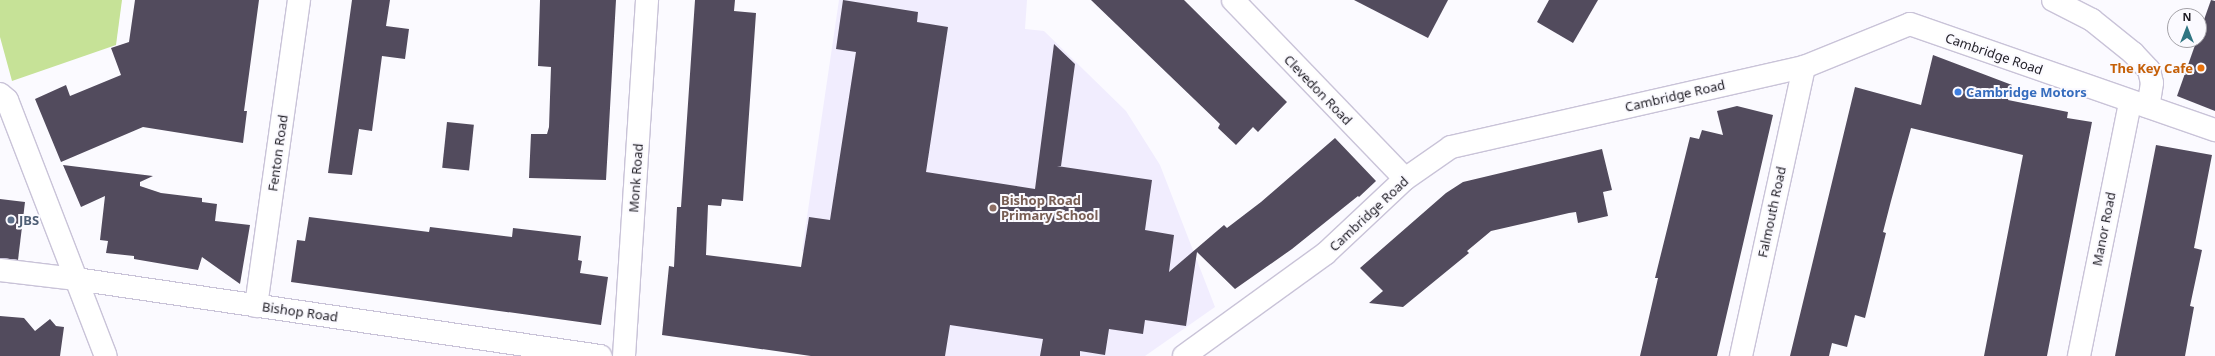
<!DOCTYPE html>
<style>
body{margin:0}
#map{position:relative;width:2215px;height:356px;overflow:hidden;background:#fbfaff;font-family:"Noto Sans",sans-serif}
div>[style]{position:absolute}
.built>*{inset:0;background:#f1edfe}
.green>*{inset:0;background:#c6e297}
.building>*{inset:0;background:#524b5d;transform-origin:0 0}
.roads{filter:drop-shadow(1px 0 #c9c3d8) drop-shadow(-1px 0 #c9c3d8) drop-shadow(0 1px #c9c3d8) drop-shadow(0 -1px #c9c3d8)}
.minor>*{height:22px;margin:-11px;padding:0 11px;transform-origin:11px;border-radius:11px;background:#fff}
.dots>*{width:11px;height:11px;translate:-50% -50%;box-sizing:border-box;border:2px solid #fbfaff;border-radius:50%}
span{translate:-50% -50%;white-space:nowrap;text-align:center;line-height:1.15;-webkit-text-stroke:4px #fbfaff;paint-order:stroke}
.street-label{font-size:13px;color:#1e1c24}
.food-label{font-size:13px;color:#c56008;font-weight:700}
.right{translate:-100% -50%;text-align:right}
.shop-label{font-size:13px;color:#366cbe;font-weight:700}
.left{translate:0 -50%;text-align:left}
.education-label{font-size:13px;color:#785e54;font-weight:700}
.service-label{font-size:13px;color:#4e5e75;font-weight:700}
.north{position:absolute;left:2167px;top:8px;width:40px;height:40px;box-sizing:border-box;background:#fbfaff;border:1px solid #a3a1a7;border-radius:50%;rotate:0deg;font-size:11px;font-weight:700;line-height:16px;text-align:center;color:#1e1c24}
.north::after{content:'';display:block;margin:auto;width:14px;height:18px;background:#2f7582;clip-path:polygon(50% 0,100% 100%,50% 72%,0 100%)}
</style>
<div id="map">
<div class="built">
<i style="clip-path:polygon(839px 0,1027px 0,1025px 29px,1044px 31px,1126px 111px,1160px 165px,1215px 307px,1145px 356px,883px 356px,894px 265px,802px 251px)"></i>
</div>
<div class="green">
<i style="clip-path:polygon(0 0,122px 0,116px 45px,12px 81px,0 37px)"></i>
</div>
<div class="building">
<i style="clip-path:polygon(135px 0,259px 0,244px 111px,247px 111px,243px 143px,143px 127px,61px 162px,35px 99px,66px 85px,70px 96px,121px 75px,111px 48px,129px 42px)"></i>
<i style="clip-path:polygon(352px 0,390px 0,386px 26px,409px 29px,405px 59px,382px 56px,372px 131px,359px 129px,352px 175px,328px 173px)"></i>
<i style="clip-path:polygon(540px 0,616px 0,606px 180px,529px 178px,531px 134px,547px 134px,549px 127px,551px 67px,538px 66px)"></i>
<i style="clip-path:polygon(695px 0,735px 0,734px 11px,756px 13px,743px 201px,722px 199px,721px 206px,708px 205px,706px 255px,801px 267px,809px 217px,830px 220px,856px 52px,836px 49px,843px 0,918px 12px,917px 22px,948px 27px,926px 172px,1035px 189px,1054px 44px,1075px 64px,1061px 166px,1057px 166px,1152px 180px,1145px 230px,1174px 235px,1169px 272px,1224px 225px,1227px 228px,1261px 202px,1335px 138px,1376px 181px,1359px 197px,1358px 196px,1292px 249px,1235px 289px,1197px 252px,1186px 326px,1145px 320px,1143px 334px,1109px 329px,1105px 355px,1080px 351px,1080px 356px,1040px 356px,1043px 339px,950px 325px,945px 356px,811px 356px,662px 335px,669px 266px,674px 267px,677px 207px,681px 207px)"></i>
<i style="clip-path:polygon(1091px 0,1184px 0,1287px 102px,1258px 132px,1253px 127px,1236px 145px,1218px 128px,1220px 124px)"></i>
<i style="clip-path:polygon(1354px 0,1448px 0,1428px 38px)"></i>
<i style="clip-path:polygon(1549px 0,1598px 0,1573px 43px,1537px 22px)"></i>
<i style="clip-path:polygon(2211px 0,2215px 1px,2215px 111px,2177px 96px)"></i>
<i style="clip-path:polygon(1933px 55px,2012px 85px,2008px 100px,2068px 112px,2067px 118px,2092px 122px,2047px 356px,1984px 356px,2023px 155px,1911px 128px,1891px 201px,1883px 232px,1886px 233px,1865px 318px,1855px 315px,1847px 347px,1832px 343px,1829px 356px,1790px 356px,1855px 87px,1921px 105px)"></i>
<i style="clip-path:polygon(1737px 106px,1773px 115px,1717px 356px,1640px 356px,1658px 278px,1655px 278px,1690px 137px,1699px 139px,1702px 130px,1723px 135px,1717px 111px)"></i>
<i style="left:447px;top:122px;width:27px;height:46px;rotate:6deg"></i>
<i style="clip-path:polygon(2156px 145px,2212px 155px,2194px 248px,2202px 250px,2190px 306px,2194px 307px,2185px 356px,2115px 356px)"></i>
<i style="clip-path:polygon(1602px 149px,1612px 190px,1603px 192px,1608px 216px,1578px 223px,1576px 212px,1569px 213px,1491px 231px,1467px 251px,1469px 253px,1403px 307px,1369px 303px,1383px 291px,1360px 268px,1446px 193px,1463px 182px)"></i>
<i style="clip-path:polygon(63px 165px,153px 176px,140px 182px,140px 186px,161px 193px,202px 198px,202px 202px,217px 204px,215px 221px,250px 225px,240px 284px,202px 257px,198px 270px,134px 259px,134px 256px,106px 253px,108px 241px,100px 240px,105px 196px,81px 207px)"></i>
<i style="clip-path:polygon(0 199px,25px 202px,18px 260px,0 258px)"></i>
<i style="clip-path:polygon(309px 217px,429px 232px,430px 227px,512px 237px,513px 228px,581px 236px,578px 260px,582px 261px,580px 273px,608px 277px,601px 325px,291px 282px,297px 240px,305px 241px)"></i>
<i style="clip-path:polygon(0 316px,24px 318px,35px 331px,50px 319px,56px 326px,64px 327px,60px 356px,0 356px)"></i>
</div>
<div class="roads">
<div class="minor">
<i style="left:1233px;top:0;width:248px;rotate:46.1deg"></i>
<i style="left:2053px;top:0;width:44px;rotate:27.1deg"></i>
<i style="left:2092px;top:20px;width:53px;rotate:38.8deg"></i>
<i style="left:2133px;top:53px;width:23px;rotate:47deg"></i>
<i style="left:2149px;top:70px;width:13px;rotate:77deg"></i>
<i style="left:2152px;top:83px;width:24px;rotate:99deg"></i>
<i style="left:0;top:94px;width:9px;rotate:41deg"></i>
<i style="left:7px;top:100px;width:274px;rotate:68.9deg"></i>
<i style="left:0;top:270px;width:77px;rotate:6.8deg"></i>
<i style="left:76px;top:279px;width:530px;rotate:8.36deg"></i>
<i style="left:256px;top:306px;width:309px;rotate:-82deg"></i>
<i style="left:624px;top:356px;width:357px;rotate:-86.3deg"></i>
<i style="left:1184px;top:356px;width:174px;rotate:-35.9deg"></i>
<i style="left:1325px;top:254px;width:110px;rotate:-43.2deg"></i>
<i style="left:1405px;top:179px;width:56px;rotate:-34.8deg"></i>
<i style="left:1451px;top:147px;width:362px;rotate:-12.8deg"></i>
<i style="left:1804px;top:67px;width:114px;rotate:-22.1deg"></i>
<i style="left:1910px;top:24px;width:323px;rotate:19.2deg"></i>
<i style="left:1741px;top:356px;width:296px;rotate:-77.7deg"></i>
<i style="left:2079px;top:356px;width:259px;rotate:-78.6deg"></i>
</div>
</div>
<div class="dots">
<i style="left:2201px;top:68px;background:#e8710a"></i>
<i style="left:1958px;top:92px;background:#3f7fe0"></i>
<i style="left:993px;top:208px;background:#8d6e63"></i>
<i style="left:11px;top:220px;background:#5c6f8a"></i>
</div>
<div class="street-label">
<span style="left:1994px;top:54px;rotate:19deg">Cambridge Road</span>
<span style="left:1318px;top:90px;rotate:46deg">Clevedon Road</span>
<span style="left:1675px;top:96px;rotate:-13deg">Cambridge Road</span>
<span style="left:278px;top:153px;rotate:-82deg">Fenton Road</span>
<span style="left:636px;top:178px;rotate:-86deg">Monk Road</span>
<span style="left:1772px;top:212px;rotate:-78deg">Falmouth Road</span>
<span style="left:1369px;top:214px;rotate:-43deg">Cambridge Road</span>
<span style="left:2104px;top:229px;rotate:-79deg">Manor Road</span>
<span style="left:300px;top:312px;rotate:8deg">Bishop Road</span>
</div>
<div class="food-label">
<span class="right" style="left:2193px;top:68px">The Key Cafe</span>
</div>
<div class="shop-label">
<span class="left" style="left:1966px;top:92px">Cambridge Motors</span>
</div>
<div class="education-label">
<span class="left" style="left:1001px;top:208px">Bishop Road<br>Primary School</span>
</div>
<div class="service-label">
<span class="left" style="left:19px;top:220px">JBS</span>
</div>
<div class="north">N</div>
</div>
